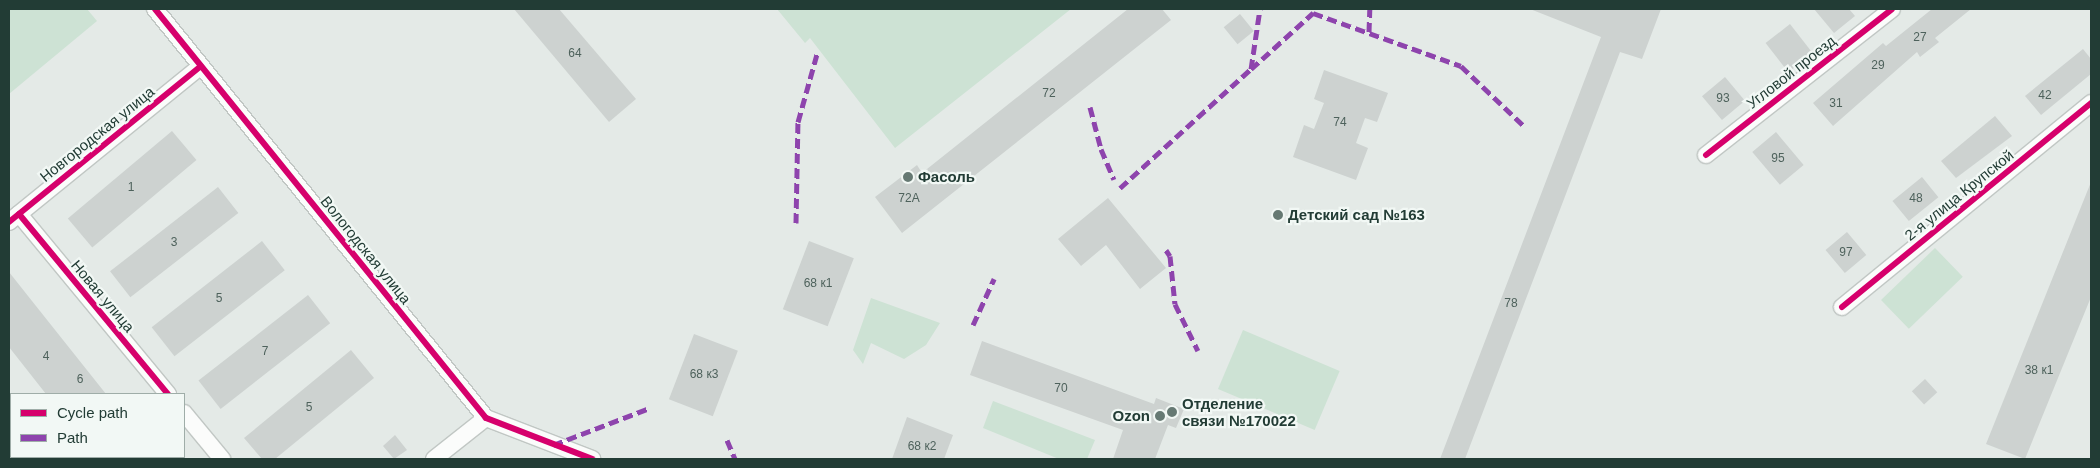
<!DOCTYPE html>
<meta charset="utf-8">
<style>
body{margin:0}
#map{position:relative;width:2100px;height:468px;overflow:hidden;background:#e4eae7;font-family:Helvetica,sans-serif}
div>[style]{position:absolute}
.green>*{inset:0;background:#cde2d4;transform-origin:0 0}
.building>*{inset:0;background:#cdd2d0;transform-origin:0 0}
.roads{filter:drop-shadow(1px 0 #c1c7c4) drop-shadow(-1px 0 #c1c7c4) drop-shadow(0 1px #c1c7c4) drop-shadow(0 -1px #c1c7c4)}
.minor>*{height:16px;margin:-8px;padding:0 8px;transform-origin:8px;border-radius:8px;background:#fbfcfb}
.quiet>*{height:5px;margin-top:-2.5px;transform-origin:0;background:repeating-linear-gradient(90deg,#8e44ad 0 10px,transparent 0 15px)}
.cycleway>*{height:6px;margin:-3px;padding:0 3px;transform-origin:3px;border-radius:3px;background:#d6006c}
.dots>*{width:14px;height:14px;translate:-50% -50%;box-sizing:border-box;border:2px solid #f2f8f5;border-radius:50%}
span{translate:-50% -50%;white-space:nowrap;text-align:center;line-height:1.15;-webkit-text-stroke:4.5px #f2f8f5;paint-order:stroke}
.number-label{font-size:12px;color:#4e625c}
.number-label span{-webkit-text-stroke-width:0}
.street-label{font-size:15px;color:#223c35}
.poi-label{font-size:15px;color:#223c35;font-weight:700}
.left{translate:0 -50%;text-align:left}
.right{translate:-100% -50%;text-align:right}
.frame{position:absolute;inset:0;border:10px solid #223c35;pointer-events:none}
.legend{position:absolute;left:10px;top:393px;width:175px;height:65px;box-sizing:border-box;background:#f2f8f5;border:1px solid #9fada8;margin:0;padding:6px 9px;list-style:none;font-size:15px;color:#223c35}
.legend li{display:flex;align-items:center;gap:10px;height:25px}
.legend b{width:25px;border:1px solid #9fada8}
</style>
<div id="map">
<div class="green">
<i style="clip-path:polygon(9px 9px,87px 9px,97px 21px,9px 94px)"></i>
<i style="clip-path:polygon(777px 9px,1071px 9px,895px 148px,810px 38px,805px 43px)"></i>
<i style="left:1935px;top:248px;width:40px;height:75px;rotate:46deg"></i>
<i style="clip-path:polygon(871px 298px,940px 323px,926px 345px,904px 359px,871px 343px,863px 364px,853px 350px)"></i>
<i style="left:1243px;top:330px;width:105px;height:64px;rotate:23deg"></i>
<i style="clip-path:polygon(993px 401px,1095px 440px,1087px 459px,1059px 459px,983px 428px)"></i>
</div>
<div class="building">
<i style="clip-path:polygon(514px 9px,559px 9px,636px 99px,609px 122px)"></i>
<i style="clip-path:polygon(1128px 9px,1162px 9px,1171px 20px,902px 233px,875px 197px,917px 165px,922px 173px)"></i>
<i style="clip-path:polygon(1530px 9px,1661px 9px,1642px 59px,1620px 52px,1465px 459px,1440px 459px,1601px 37px)"></i>
<i style="clip-path:polygon(1814px 9px,1849px 9px,1855px 16px,1834px 33px)"></i>
<i style="clip-path:polygon(1932px 9px,1971px 9px,1935px 38px,1939px 42px,1920px 57px,1917px 52px,1833px 126px,1813px 103px,1883px 43px,1886px 46px)"></i>
<i style="left:1240px;top:14px;width:22px;height:21px;rotate:51deg"></i>
<i style="left:1790px;top:24px;width:37px;height:31px;rotate:52deg"></i>
<i style="clip-path:polygon(2083px 49px,2091px 59px,2091px 74px,2041px 115px,2025px 96px)"></i>
<i style="clip-path:polygon(1324px 70px,1388px 93px,1377px 122px,1365px 118px,1356px 143px,1368px 148px,1356px 180px,1293px 157px,1304px 125px,1314px 129px,1324px 103px,1314px 99px)"></i>
<i style="left:1725px;top:77px;width:31px;height:30px;rotate:50deg"></i>
<i style="clip-path:polygon(1995px 116px,2012px 136px,1956px 178px,1941px 161px)"></i>
<i style="left:172px;top:131px;width:38px;height:136px;rotate:50deg"></i>
<i style="left:1776px;top:132px;width:43px;height:31px;rotate:50deg"></i>
<i style="left:1922px;top:177px;width:26px;height:38px;rotate:51deg"></i>
<i style="clip-path:polygon(2091px 182px,2091px 297px,2025px 459px,1986px 444px)"></i>
<i style="left:218px;top:187px;width:33px;height:137px;rotate:52deg"></i>
<i style="clip-path:polygon(1108px 198px,1166px 268px,1140px 289px,1106px 245px,1081px 266px,1058px 239px)"></i>
<i style="left:1847px;top:232px;width:30px;height:28px;rotate:50deg"></i>
<i style="left:262px;top:241px;width:37px;height:140px;rotate:52deg"></i>
<i style="left:809px;top:241px;width:48px;height:73px;rotate:21deg"></i>
<i style="clip-path:polygon(9px 272px,32px 301px,106px 394px,46px 394px,9px 347px)"></i>
<i style="left:308px;top:295px;width:36px;height:139px;rotate:52deg"></i>
<i style="left:694px;top:334px;width:47px;height:70px;rotate:21deg"></i>
<i style="clip-path:polygon(982px 341px,1154px 404px,1156px 398px,1184px 409px,1176px 428px,1168px 425px,1155px 459px,1113px 459px,1123px 430px,970px 375px)"></i>
<i style="clip-path:polygon(351px 350px,374px 378px,275px 459px,262px 459px,244px 438px)"></i>
<i style="left:1925px;top:379px;width:18px;height:18px;rotate:47deg"></i>
<i style="clip-path:polygon(907px 417px,953px 435px,944px 459px,892px 459px)"></i>
<i style="clip-path:polygon(395px 435px,407px 450px,394px 459px,383px 446px)"></i>
</div>
<div class="roads">
<div class="minor">
<i style="left:155px;top:9px;width:526px;rotate:51.02deg"></i>
<i style="left:486px;top:418px;width:114px;rotate:21.1deg"></i>
<i style="left:1706px;top:155px;width:236px;rotate:-38.1deg"></i>
<i style="left:19px;top:214px;width:234px;rotate:50.4deg"></i>
<i style="left:9px;top:222px;width:247px;rotate:-39.1deg"></i>
<i style="left:1842px;top:307px;width:322px;rotate:-39.3deg"></i>
<i style="left:184px;top:413px;width:60px;rotate:50.4deg"></i>
<i style="left:434px;top:459px;width:66px;rotate:-38.3deg"></i>
</div>
</div>
<div class="quiet">
<i style="left:1369px;top:32px;width:23px;rotate:-88deg"></i>
<i style="left:1251px;top:69px;width:84px;rotate:-42.1deg"></i>
<i style="left:1313px;top:13px;width:157px;rotate:19.7deg"></i>
<i style="left:1461px;top:66px;width:88px;rotate:43.6deg"></i>
<i style="left:1090px;top:107px;width:43px;rotate:75.3deg"></i>
<i style="left:1101px;top:149px;width:33px;rotate:67deg"></i>
<i style="left:1120px;top:188px;width:177px;rotate:-42.3deg"></i>
<i style="left:1251px;top:69px;width:61px;rotate:-81.5deg"></i>
<i style="left:796px;top:223px;width:101px;rotate:-88.9deg"></i>
<i style="left:798px;top:122px;width:71px;rotate:-74.4deg"></i>
<i style="left:1166px;top:250px;width:7px;rotate:56deg"></i>
<i style="left:1170px;top:256px;width:48px;rotate:84.1deg"></i>
<i style="left:1175px;top:304px;width:52px;rotate:63.9deg"></i>
<i style="left:973px;top:325px;width:51px;rotate:-65.5deg"></i>
<i style="left:727px;top:440px;width:21px;rotate:67deg"></i>
<i style="left:553px;top:445px;width:101px;rotate:-21deg"></i>
</div>
<div class="cycleway">
<i style="left:155px;top:9px;width:526px;rotate:51.02deg"></i>
<i style="left:486px;top:418px;width:114px;rotate:21.1deg"></i>
<i style="left:1706px;top:155px;width:236px;rotate:-38.1deg"></i>
<i style="left:19px;top:214px;width:234px;rotate:50.4deg"></i>
<i style="left:9px;top:222px;width:247px;rotate:-39.1deg"></i>
<i style="left:1842px;top:307px;width:322px;rotate:-39.3deg"></i>
</div>
<div class="dots">
<i style="left:908px;top:177px;background:#667973"></i>
<i style="left:1278px;top:215px;background:#667973"></i>
<i style="left:1172px;top:412px;background:#667973"></i>
<i style="left:1160px;top:416px;background:#667973"></i>
</div>
<div class="number-label">
<span style="left:1920px;top:38px">27</span>
<span style="left:575px;top:54px">64</span>
<span style="left:1878px;top:66px">29</span>
<span style="left:1049px;top:94px">72</span>
<span style="left:2045px;top:96px">42</span>
<span style="left:1723px;top:99px">93</span>
<span style="left:1836px;top:104px">31</span>
<span style="left:1340px;top:123px">74</span>
<span style="left:1778px;top:159px">95</span>
<span style="left:131px;top:188px">1</span>
<span style="left:909px;top:199px">72А</span>
<span style="left:1916px;top:199px">48</span>
<span style="left:174px;top:243px">3</span>
<span style="left:1846px;top:253px">97</span>
<span style="left:818px;top:284px">68 к1</span>
<span style="left:219px;top:299px">5</span>
<span style="left:1511px;top:304px">78</span>
<span style="left:265px;top:352px">7</span>
<span style="left:46px;top:357px">4</span>
<span style="left:2039px;top:371px">38 к1</span>
<span style="left:704px;top:375px">68 к3</span>
<span style="left:80px;top:380px">6</span>
<span style="left:1061px;top:389px">70</span>
<span style="left:309px;top:408px">5</span>
<span style="left:922px;top:447px">68 к2</span>
</div>
<div class="street-label">
<span style="left:1791px;top:72px;rotate:-38deg">Угловой проезд</span>
<span style="left:97px;top:134px;rotate:-39deg">Новгородская улица</span>
<span style="left:1959px;top:195px;rotate:-39deg">2-я улица Крупской</span>
<span style="left:366px;top:250px;rotate:51deg">Вологодская улица</span>
<span style="left:103px;top:296px;rotate:50deg">Новая улица</span>
</div>
<div class="poi-label">
<span class="left" style="left:918px;top:177px">Фасоль</span>
<span class="left" style="left:1288px;top:215px">Детский сад №163</span>
<span class="left" style="left:1182px;top:412px">Отделение<br>связи №170022</span>
<span class="right" style="left:1150px;top:416px">Ozon</span>
</div>
<div class="frame"></div>
<ul class="legend">
<li><b style="height:6px;background:#d6006c"></b>Cycle path</li>
<li><b style="height:6px;background:#8e44ad"></b>Path</li>
</ul>
</div>
